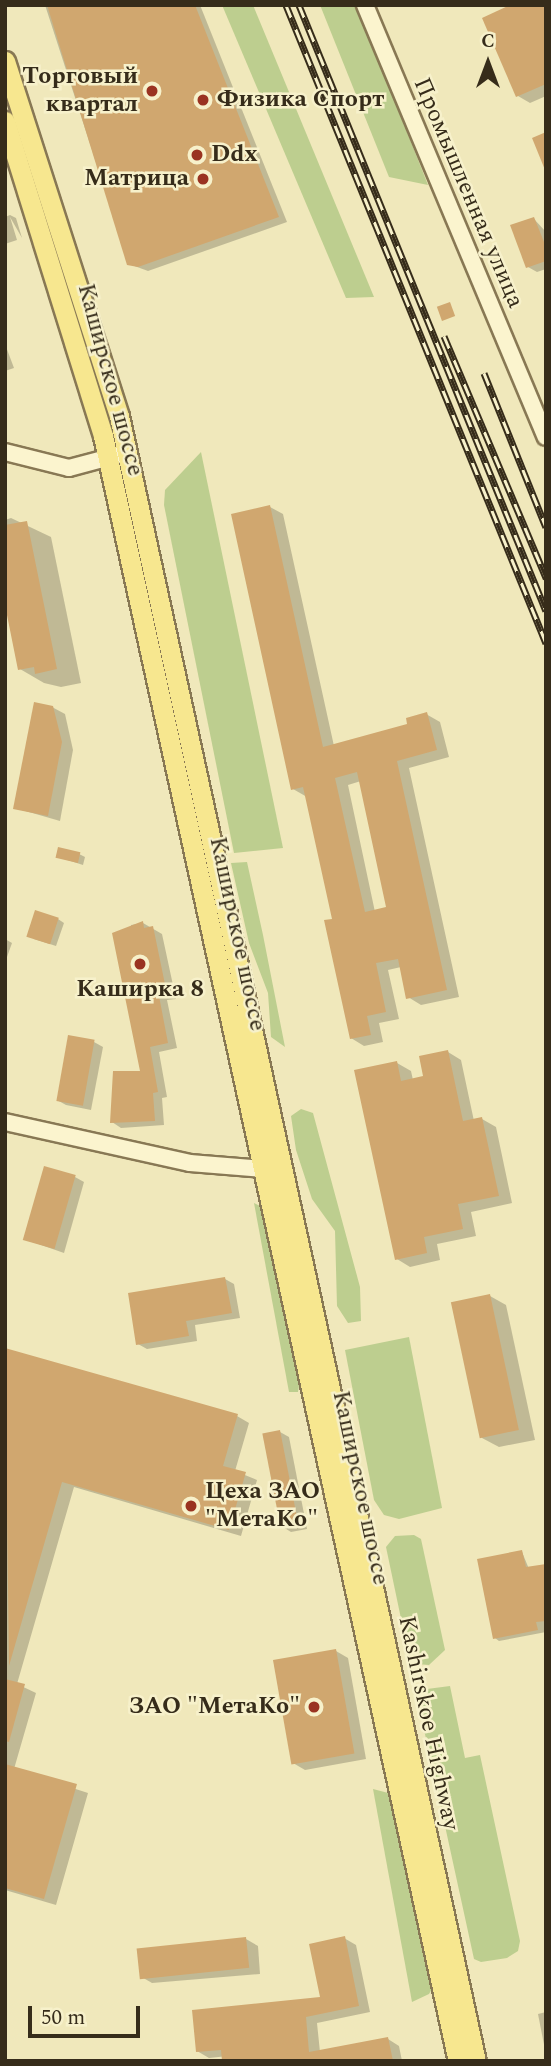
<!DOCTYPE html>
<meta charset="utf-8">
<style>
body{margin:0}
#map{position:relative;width:551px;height:2066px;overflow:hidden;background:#f0e8bb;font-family:Spectral,serif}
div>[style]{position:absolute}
.green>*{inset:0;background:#bdce8f}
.shadow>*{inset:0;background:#0003}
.building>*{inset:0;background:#d0a76f;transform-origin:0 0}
.roads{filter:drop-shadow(2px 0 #887854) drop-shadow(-2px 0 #887854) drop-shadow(0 2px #887854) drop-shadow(0 -2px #887854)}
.minor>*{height:16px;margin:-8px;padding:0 8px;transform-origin:8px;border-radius:8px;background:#fbf4ce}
.major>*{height:19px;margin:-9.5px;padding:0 9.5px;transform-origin:9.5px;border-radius:9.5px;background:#f7e78f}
.rail>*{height:7px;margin-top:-3.5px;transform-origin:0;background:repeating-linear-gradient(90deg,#f7f1cb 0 13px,#362c1a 0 26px);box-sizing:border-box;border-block:2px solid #362c1a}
.dots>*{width:19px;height:19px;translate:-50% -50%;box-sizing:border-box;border:4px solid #f7f1cb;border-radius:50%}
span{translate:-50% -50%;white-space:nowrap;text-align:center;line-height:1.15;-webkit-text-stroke:5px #f7f1cb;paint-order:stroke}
.poi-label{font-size:24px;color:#362c1a;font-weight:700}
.right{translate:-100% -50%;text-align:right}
.left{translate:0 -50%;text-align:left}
.street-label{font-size:24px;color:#362c1a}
.frame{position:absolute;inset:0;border:7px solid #362c1a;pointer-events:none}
.north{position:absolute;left:453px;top:28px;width:70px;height:70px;-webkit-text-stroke:5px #f7f1cb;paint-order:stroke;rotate:0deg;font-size:19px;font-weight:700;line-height:28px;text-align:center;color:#362c1a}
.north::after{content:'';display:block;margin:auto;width:24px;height:32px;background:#362c1a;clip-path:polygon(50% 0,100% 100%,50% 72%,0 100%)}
.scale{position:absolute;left:28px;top:2006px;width:112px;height:32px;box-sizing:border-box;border:4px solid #362c1a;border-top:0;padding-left:9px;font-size:21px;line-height:24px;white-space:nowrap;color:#362c1a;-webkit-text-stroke:5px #f7f1cb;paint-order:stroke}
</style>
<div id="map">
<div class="green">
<i style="clip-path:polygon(222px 5px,253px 5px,374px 297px,346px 298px)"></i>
<i style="clip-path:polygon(320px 5px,357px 5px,428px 185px,389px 177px)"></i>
<i style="clip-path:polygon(201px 452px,283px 848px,234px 853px,164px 505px,165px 490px)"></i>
<i style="clip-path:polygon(247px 862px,263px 935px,285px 1047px,271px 1037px,268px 993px,249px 943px,231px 863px)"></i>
<i style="clip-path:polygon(301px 1109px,313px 1113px,360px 1287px,361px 1321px,348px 1323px,337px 1306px,335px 1231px,312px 1199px,296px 1150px,291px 1116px)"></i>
<i style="clip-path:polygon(254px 1203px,264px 1208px,300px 1379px,298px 1392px,289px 1392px)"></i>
<i style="clip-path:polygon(409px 1337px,442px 1508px,399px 1519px,384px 1515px,374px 1500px,345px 1350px)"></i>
<i style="clip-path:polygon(414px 1535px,421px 1539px,445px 1650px,429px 1665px,417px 1664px,408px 1652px,386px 1547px,395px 1536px)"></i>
<i style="clip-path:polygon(450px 1686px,465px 1758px,480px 1755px,520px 1941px,518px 1951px,507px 1958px,481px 1962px,474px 1959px,418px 1702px,427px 1689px)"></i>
<i style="clip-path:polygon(373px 1789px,392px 1794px,433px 1987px,429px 1994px,412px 2002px)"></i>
</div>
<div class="shadow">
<i style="clip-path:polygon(45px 5px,200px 5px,287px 222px,148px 271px,129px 264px)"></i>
<i style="clip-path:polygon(546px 5px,546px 96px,530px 103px,518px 96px)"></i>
<i style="clip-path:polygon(10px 215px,16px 218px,22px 238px,10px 217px,17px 240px,5px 244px,5px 217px)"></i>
<i style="clip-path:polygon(534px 219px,546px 232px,546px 269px,537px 272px,528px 267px)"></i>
<i style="clip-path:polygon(5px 344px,14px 368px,5px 371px)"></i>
<i style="clip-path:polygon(evenodd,270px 507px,283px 514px,334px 746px,410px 726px,426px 714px,440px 722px,449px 757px,409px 768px,459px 997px,421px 1005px,408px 997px,401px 967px,388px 970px,399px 1019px,379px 1023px,383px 1042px,364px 1046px,351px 1038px,334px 920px,307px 797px,293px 789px,270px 507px,361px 781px,389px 909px,375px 912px,348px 785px,361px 781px)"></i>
<i style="clip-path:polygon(11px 518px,51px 537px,81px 683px,61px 687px,44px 683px,20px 669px,5px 597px,5px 520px)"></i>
<i style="clip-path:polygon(52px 707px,65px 714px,73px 750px,60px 821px,15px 808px)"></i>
<i style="clip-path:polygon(79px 854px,85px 857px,83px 865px,58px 857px)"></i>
<i style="clip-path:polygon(58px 919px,64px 923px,56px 946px,34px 939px)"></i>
<i style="clip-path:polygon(143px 923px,162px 934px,176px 999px,167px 1000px,177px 1048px,159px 1052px,167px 1097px,162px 1098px,164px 1125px,121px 1128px,112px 1122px,142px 1073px,131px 925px)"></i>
<i style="clip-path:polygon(5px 939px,12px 943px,7px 957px,5px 957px)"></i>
<i style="clip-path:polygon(94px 1042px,103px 1047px,91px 1110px,66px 1105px,57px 1100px)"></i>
<i style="clip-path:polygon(448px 1052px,461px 1060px,474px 1121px,482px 1119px,496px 1127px,512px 1203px,471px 1212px,476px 1236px,437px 1244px,440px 1260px,410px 1267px,397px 1259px,397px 1063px,411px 1071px,413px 1080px,425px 1077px)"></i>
<i style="clip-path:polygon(75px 1177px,84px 1182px,64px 1253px,24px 1239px)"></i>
<i style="clip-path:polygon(225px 1279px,234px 1284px,240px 1318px,195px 1325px,197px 1341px,147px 1349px,138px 1344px)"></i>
<i style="clip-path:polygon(490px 1296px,506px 1305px,535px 1440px,499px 1447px,482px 1438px)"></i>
<i style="clip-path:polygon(5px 1350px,237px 1416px,249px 1423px,235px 1471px,257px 1480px,241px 1536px,74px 1487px,17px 1684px,36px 1693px,14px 1769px,88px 1793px,56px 1905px,5px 1890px)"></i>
<i style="clip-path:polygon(280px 1432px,289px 1437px,307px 1529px,291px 1532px,283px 1527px)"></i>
<i style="clip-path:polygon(522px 1552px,529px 1569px,546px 1566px,546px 1632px,499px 1641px,495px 1638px)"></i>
<i style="clip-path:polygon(336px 1651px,348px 1658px,366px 1759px,305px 1770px,293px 1763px)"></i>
<i style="clip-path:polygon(344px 1938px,356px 1945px,370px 2012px,317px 2023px,320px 2052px,388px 2039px,399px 2046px,402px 2061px,275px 2061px,274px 2051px,209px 2058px,197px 2051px,322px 1999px)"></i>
<i style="clip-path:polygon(246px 1939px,258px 1946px,260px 1974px,152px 1983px,140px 1976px)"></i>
<i style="clip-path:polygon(546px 2012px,546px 2055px,538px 2014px)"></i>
</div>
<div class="building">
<i style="clip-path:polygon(47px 5px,195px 5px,279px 217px,138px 267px,127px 265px)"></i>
<i style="clip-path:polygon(510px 5px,546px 5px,546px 84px,516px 97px,482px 18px)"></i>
<i style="clip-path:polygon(546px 132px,546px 170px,545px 170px,532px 138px)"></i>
<i style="clip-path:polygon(534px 217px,546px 247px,546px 261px,526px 268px,510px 225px)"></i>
<i style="left:450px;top:302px;width:15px;height:14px;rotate:70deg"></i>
<i style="clip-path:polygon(evenodd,270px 505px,323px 747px,407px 724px,406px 718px,427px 712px,437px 750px,397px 761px,447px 990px,406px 999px,398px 959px,376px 963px,386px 1012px,367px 1016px,371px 1035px,350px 1039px,324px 920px,332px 919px,303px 787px,291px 790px,231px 514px,270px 505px,357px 772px,386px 907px,365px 912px,335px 778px,357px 772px)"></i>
<i style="clip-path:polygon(27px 521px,57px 669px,35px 674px,34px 667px,18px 670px,5px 605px,5px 525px)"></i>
<i style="clip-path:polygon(34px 702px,53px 706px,62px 742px,48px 816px,13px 809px)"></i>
<i style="left:58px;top:847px;width:23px;height:11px;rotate:13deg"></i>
<i style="left:35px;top:910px;width:25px;height:28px;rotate:18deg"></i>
<i style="clip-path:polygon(143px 921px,144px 928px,153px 926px,167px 994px,159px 996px,168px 1043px,150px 1047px,158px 1092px,153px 1093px,155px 1121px,110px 1123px,113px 1071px,140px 1071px,112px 933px)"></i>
<i style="left:68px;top:1035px;width:27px;height:67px;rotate:10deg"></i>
<i style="clip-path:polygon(448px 1050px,463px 1121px,482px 1117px,499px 1196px,458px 1204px,463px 1229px,424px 1237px,427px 1253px,395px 1260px,354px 1070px,397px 1061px,401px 1081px,423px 1076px,419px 1056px)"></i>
<i style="left:44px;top:1166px;width:33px;height:77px;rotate:16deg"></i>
<i style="clip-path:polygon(225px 1277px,232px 1313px,186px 1321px,189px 1336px,136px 1345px,128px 1293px)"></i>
<i style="left:490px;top:1294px;width:139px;height:40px;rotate:78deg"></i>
<i style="clip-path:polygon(5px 1348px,238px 1414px,223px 1466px,246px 1472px,229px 1530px,62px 1482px,9px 1666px)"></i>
<i style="left:280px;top:1430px;width:96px;height:18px;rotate:79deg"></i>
<i style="clip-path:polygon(522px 1550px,526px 1567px,546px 1564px,546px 1621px,536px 1622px,538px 1630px,493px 1639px,477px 1559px)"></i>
<i style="left:336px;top:1649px;width:106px;height:64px;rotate:80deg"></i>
<i style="clip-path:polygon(5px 1679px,25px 1684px,9px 1742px,5px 1741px)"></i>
<i style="clip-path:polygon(5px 1764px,77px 1784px,44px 1899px,5px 1888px)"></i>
<i style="clip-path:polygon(345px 1936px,359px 2006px,306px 2017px,309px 2052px,388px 2037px,393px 2061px,222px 2061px,221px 2050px,196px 2052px,192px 2010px,320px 1997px,309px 1944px)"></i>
<i style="left:246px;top:1937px;width:31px;height:110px;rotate:84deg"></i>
</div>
<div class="roads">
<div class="minor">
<i style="left:365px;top:5px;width:468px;rotate:67.3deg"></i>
<i style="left:5px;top:452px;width:66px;rotate:14deg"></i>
<i style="left:69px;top:468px;width:51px;rotate:-14.9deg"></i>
<i style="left:5px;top:1122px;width:189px;rotate:12.5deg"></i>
<i style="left:190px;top:1163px;width:74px;rotate:4.6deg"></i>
</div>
<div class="major">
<i style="left:5px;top:61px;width:373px;rotate:72.2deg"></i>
<i style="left:119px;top:416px;width:1683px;rotate:77.76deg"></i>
<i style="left:5px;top:121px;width:330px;rotate:72.7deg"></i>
<i style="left:103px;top:436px;width:1663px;rotate:77.68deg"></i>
</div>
</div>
<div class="rail">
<i style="left:286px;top:5px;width:689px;rotate:67.83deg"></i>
<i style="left:299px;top:5px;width:654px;rotate:67.82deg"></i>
<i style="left:444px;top:336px;width:263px;rotate:67.1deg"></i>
<i style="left:484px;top:373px;width:166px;rotate:68.1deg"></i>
</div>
<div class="dots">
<i style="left:152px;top:91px;background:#9a3321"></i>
<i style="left:203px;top:100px;background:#9a3321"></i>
<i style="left:197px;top:155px;background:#9a3321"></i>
<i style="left:203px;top:179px;background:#9a3321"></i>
<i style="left:140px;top:964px;background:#9a3321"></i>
<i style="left:191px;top:1506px;background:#9a3321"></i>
<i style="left:314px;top:1707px;background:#9a3321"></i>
</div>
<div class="poi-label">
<span class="right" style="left:138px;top:91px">Торговый<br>квартал</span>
<span class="left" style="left:217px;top:100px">Физика Спорт</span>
<span class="left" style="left:211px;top:155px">Ddx</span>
<span class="right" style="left:189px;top:179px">Матрица</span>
<span style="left:140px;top:990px">Каширка 8</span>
<span class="left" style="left:205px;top:1506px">Цеха ЗАО<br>"МетаКо"</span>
<span class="right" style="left:300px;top:1707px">ЗАО "МетаКо"</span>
</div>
<div class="street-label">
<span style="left:468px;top:193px;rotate:67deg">Промышленная улица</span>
<span style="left:110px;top:380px;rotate:75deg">Каширское шоссе</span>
<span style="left:237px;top:934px;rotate:78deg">Каширское шоссе</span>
<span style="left:360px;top:1488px;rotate:78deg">Каширское шоссе</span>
<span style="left:428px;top:1723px;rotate:78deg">Kashirskoe Highway</span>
</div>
<div class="frame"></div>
<div class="north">С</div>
<div class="scale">50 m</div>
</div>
